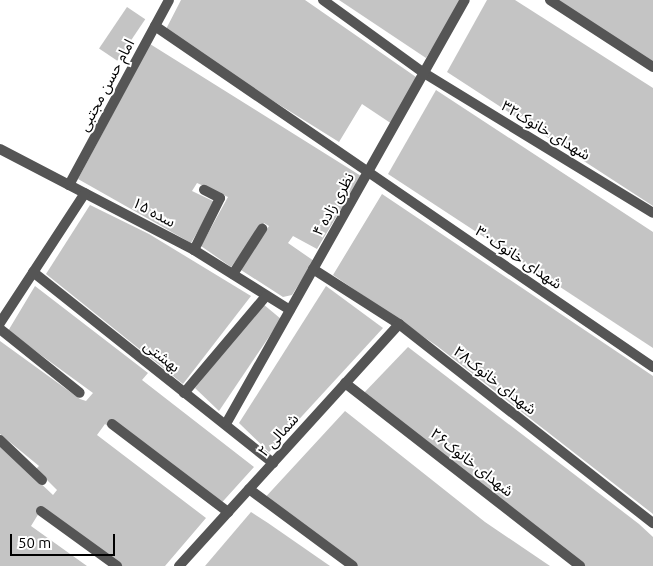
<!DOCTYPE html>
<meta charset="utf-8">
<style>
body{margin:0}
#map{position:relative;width:653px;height:566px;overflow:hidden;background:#fff;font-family:Ubuntu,"Noto Sans Arabic",sans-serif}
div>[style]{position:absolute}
.building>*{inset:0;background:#c4c4c4;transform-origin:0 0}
.minor>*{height:10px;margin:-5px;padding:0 5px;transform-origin:5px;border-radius:5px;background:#555}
span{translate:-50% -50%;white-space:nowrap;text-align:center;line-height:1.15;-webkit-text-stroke:4px #fff;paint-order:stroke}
.street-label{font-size:15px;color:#000}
.scale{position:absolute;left:10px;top:534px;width:105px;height:22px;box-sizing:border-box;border:2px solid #000;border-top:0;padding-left:6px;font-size:15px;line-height:18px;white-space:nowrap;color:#000;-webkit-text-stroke:4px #fff;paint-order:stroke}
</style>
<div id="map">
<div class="building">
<i style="clip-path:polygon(181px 0,305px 0,416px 77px,392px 124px,362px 104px,339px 142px,164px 33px)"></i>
<i style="clip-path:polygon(339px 0,463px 0,426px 58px)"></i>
<i style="clip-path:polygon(487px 0,515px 0,653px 88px,653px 206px,447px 72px)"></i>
<i style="clip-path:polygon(555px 0,653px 0,653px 63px)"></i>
<i style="left:127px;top:7px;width:22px;height:50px;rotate:34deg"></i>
<i style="clip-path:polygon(150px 44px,361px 176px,345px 210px,341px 209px,317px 249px,293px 236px,288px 243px,314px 261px,292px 295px,283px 297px,241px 270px,269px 226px,264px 223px,231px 267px,201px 246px,228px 197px,197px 183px,192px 191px,215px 202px,191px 243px,78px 179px)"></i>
<i style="clip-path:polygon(436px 90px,653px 232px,653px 348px,388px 174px)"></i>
<i style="clip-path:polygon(382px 194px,653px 376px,653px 514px,437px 346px,333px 275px)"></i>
<i style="clip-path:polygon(90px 205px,149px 234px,251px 296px,183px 384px,46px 274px)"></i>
<i style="clip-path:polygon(35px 286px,148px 373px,142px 380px,254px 467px,216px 509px,105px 424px,97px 435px,206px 518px,165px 566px,113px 566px,39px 513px,31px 526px,87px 566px,0 566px,0 445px,53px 495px,57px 490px,36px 469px,39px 466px,0 434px,0 341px,80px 399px,86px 401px,93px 393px,8px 331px)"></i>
<i style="clip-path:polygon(326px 286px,383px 328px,269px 452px,239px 423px)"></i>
<i style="clip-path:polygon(263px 304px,281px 319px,219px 411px,195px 388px)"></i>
<i style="clip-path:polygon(408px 347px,639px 524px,653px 537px,653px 566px,585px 566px,361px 396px)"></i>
<i style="clip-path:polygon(345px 411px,485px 522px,550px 566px,352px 566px,261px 502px)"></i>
<i style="clip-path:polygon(251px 512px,268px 523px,330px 566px,205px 566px)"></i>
</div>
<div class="minor">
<i style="left:323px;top:0;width:125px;rotate:35.9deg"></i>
<i style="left:424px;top:73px;width:268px;rotate:31.4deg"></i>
<i style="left:550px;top:0;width:123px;rotate:33deg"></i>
<i style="left:155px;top:26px;width:604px;rotate:34.4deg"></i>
<i style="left:0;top:149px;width:219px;rotate:27.5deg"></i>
<i style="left:194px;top:250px;width:113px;rotate:32deg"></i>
<i style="left:69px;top:185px;width:210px;rotate:-61.6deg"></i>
<i style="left:194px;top:250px;width:58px;rotate:-63.4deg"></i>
<i style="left:220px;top:198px;width:18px;rotate:-153deg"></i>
<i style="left:313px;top:269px;width:102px;rotate:32.6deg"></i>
<i style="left:399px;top:324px;width:323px;rotate:38.1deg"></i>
<i style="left:33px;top:272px;width:307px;rotate:38.5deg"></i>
<i style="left:233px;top:274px;width:54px;rotate:-57.2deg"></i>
<i style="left:0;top:323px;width:155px;rotate:-56.8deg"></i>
<i style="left:0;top:329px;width:102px;rotate:38.7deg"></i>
<i style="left:345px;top:383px;width:298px;rotate:37.9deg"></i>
<i style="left:184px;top:393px;width:127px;rotate:-49.8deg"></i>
<i style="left:227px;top:422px;width:484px;rotate:-60.6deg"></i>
<i style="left:112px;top:424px;width:146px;rotate:37.2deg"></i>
<i style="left:0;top:440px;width:58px;rotate:43.6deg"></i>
<i style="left:249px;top:489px;width:129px;rotate:36.5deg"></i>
<i style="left:41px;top:511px;width:94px;rotate:35.9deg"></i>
<i style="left:179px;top:566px;width:327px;rotate:-47.7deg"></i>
</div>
<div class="street-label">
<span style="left:106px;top:85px;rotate:-62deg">امام حسن مجتبی</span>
<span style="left:546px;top:130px;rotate:31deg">شهدای خانوک۳۲</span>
<span style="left:333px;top:204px;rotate:-61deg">نظری زاده ۴</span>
<span style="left:154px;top:212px;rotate:28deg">سده ۱۵</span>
<span style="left:519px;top:257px;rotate:34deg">شهدای خانوک۳۰</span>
<span style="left:162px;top:356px;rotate:38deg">بهشتی</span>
<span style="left:495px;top:380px;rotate:38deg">شهدای خانوک۲۸</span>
<span style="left:278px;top:435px;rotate:-48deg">شمالی ۲</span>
<span style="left:472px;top:462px;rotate:38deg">شهدای خانوک۲۶</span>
</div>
<div class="scale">50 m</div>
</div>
